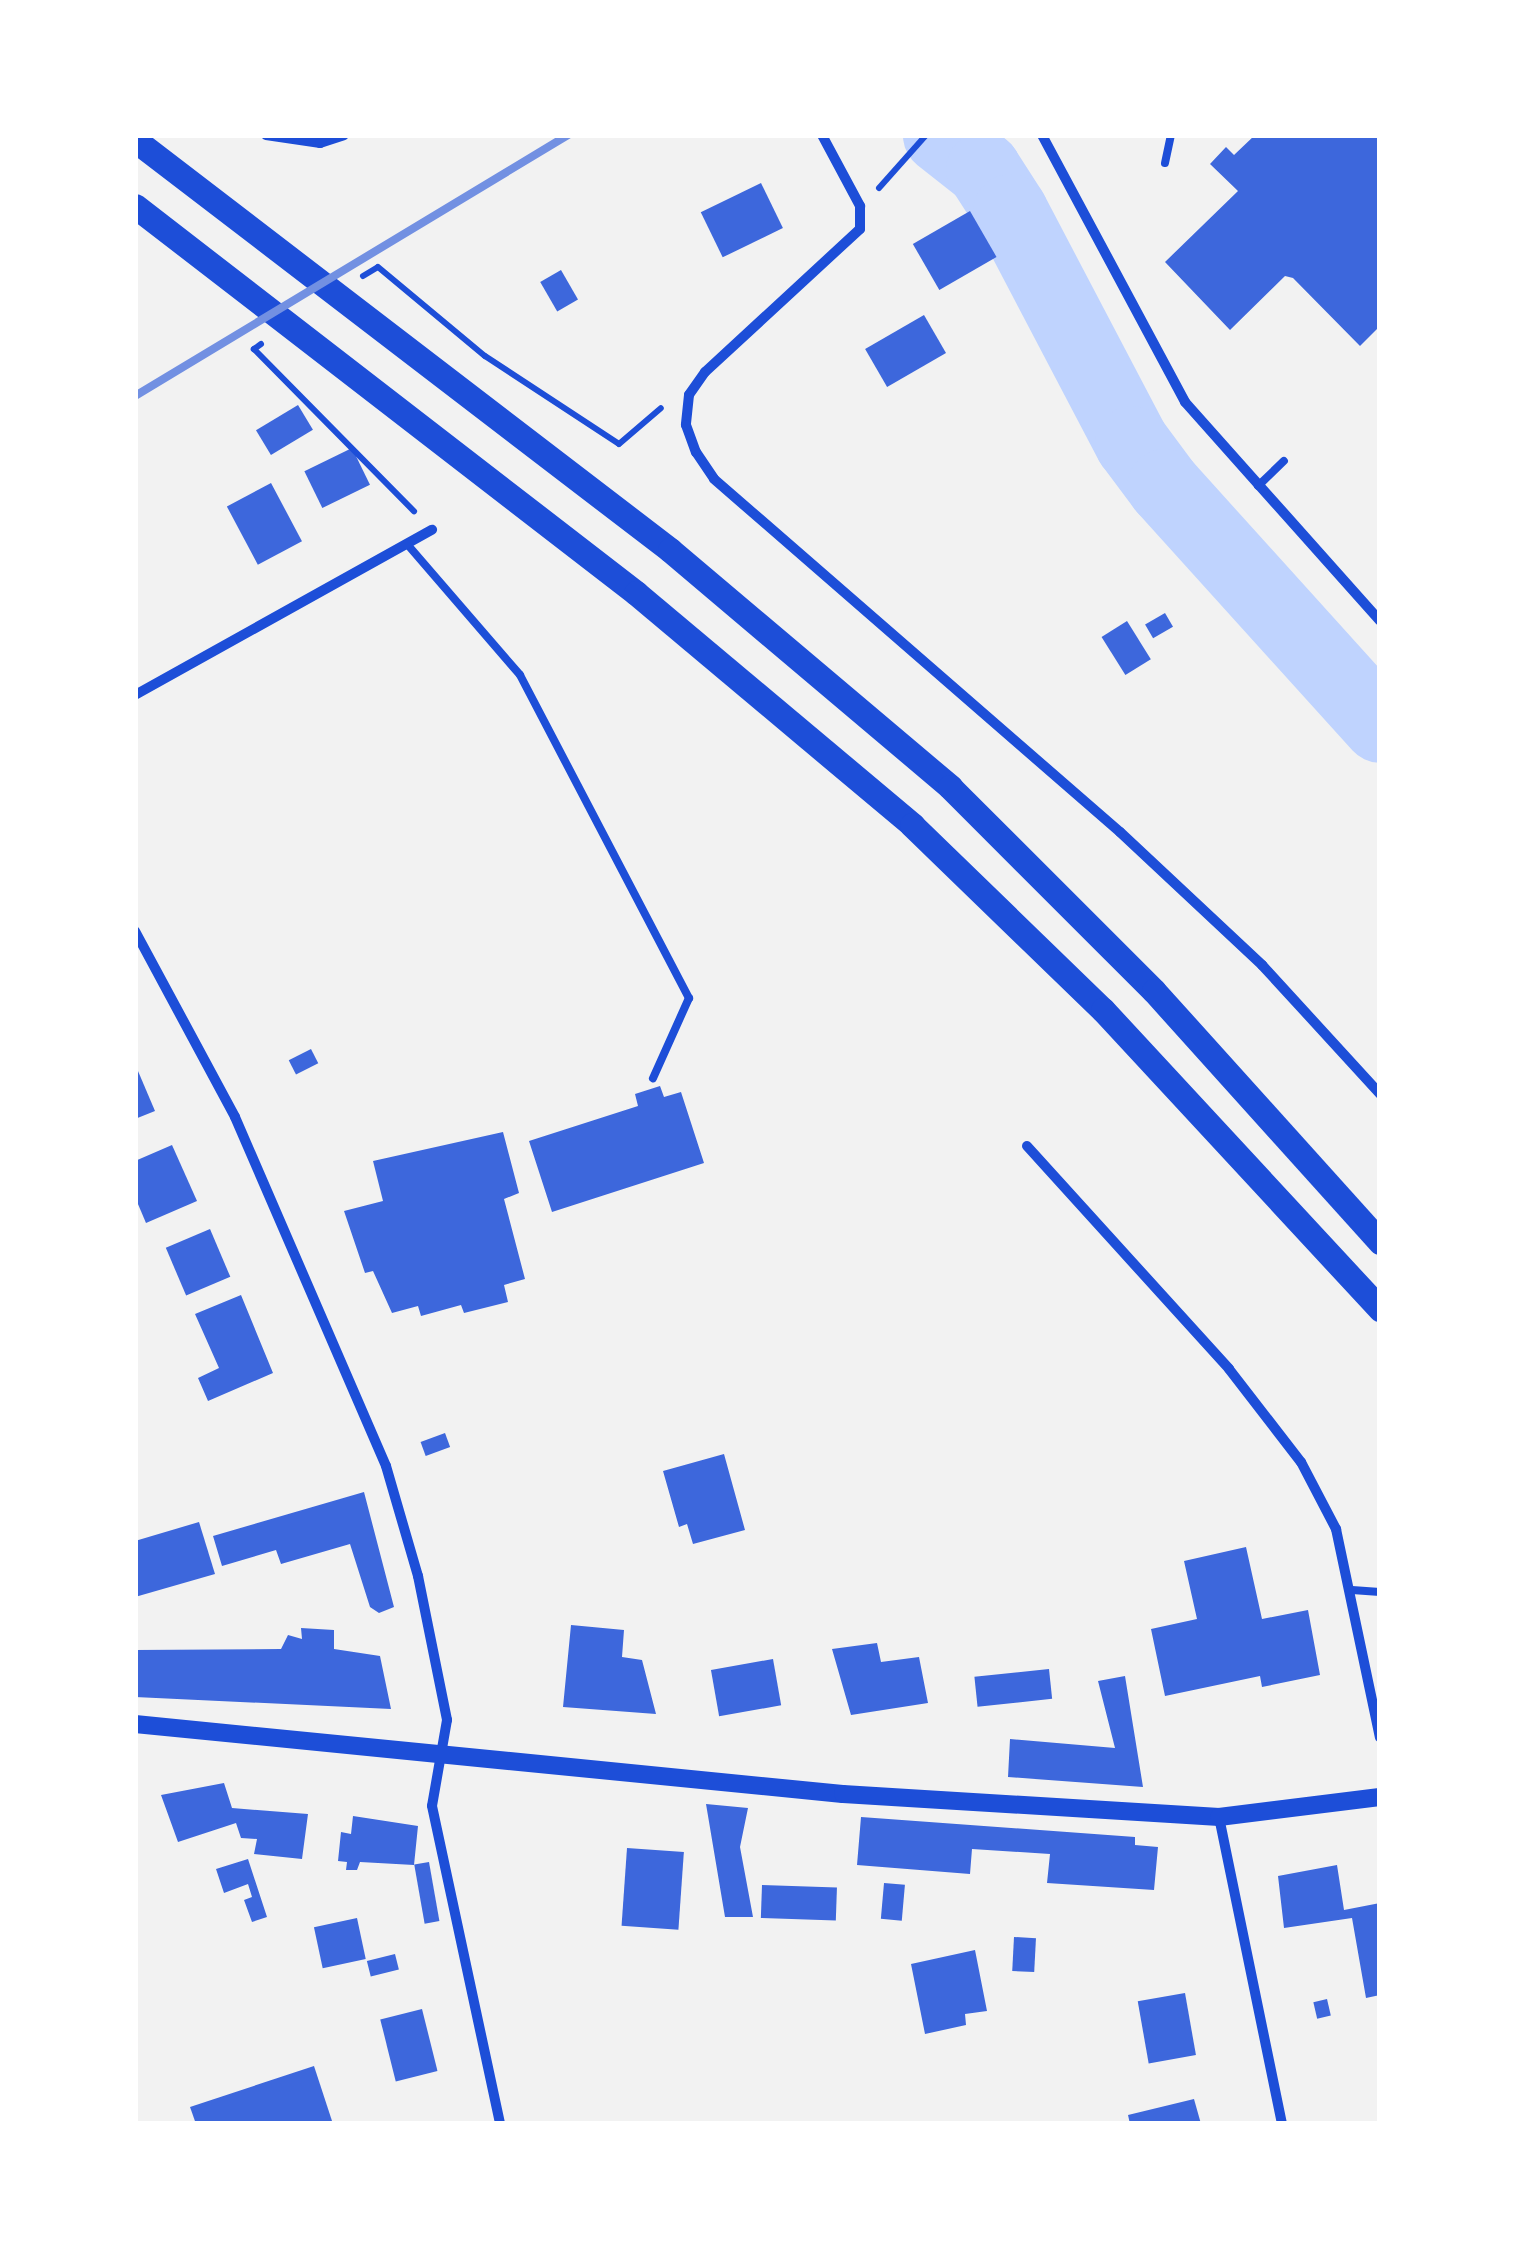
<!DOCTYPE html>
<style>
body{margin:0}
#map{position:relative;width:1515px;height:2259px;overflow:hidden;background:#f2f2f2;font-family:Helvetica,sans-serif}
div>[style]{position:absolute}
.river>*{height:75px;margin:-37.5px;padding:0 37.5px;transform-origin:37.5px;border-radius:37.5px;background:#bfd3fe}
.building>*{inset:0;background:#3d67dc;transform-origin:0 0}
.path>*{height:6px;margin:-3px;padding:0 3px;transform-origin:3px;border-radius:3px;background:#1d4ed8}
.service>*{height:8px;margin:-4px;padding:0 4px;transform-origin:4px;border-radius:4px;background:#1d4ed8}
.minor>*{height:10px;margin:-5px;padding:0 5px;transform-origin:5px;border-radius:5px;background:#1d4ed8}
.tertiary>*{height:18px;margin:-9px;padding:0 9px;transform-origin:9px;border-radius:9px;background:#1d4ed8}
.primary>*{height:25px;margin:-12.5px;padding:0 12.5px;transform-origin:12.5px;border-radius:12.5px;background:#1d4ed8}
.rail>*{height:8px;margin:-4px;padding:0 4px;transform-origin:4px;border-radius:4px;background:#7290e2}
span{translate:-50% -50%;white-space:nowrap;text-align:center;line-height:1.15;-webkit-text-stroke:8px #fff;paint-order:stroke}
.frame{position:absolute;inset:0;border:138px solid #fff;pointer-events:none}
</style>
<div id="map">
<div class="river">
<i style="left:940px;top:135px;width:55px;rotate:38.3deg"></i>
<i style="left:983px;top:169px;width:50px;rotate:57.3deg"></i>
<i style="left:1010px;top:211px;width:262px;rotate:62.3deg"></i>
<i style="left:1132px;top:443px;width:54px;rotate:53.3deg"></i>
<i style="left:1164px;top:486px;width:322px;rotate:47.9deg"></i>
</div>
<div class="building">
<i style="clip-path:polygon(1255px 135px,1380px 135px,1380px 326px,1360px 346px,1293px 278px,1285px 276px,1230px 330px,1165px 262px,1238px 191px,1210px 164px,1226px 147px,1234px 155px)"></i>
<i style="left:761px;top:183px;width:50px;height:67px;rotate:64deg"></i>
<i style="left:970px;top:211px;width:53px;height:66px;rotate:60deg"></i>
<i style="left:561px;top:270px;width:34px;height:24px;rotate:60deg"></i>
<i style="left:924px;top:315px;width:44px;height:68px;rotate:60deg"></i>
<i style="left:298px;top:405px;width:29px;height:49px;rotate:59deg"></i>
<i style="left:352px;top:448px;width:41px;height:53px;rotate:64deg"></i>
<i style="left:271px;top:483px;width:66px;height:50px;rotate:62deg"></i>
<i style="left:1165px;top:613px;width:16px;height:23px;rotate:60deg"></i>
<i style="left:1127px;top:621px;width:45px;height:30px;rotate:58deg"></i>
<i style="left:311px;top:1049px;width:16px;height:25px;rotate:63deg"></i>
<i style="clip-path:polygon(135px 1064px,155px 1111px,135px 1119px)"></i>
<i style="clip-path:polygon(660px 1086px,664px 1097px,681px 1092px,704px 1163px,552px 1212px,529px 1141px,638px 1106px,635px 1094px)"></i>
<i style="clip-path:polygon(503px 1132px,519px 1193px,504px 1199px,525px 1279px,504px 1285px,508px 1302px,464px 1313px,461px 1305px,421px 1316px,418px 1306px,392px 1313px,373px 1271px,365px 1273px,344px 1211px,383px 1201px,373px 1161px)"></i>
<i style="clip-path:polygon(172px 1145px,197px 1201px,146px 1223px,135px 1197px,135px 1161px)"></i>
<i style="left:210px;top:1229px;width:52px;height:48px;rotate:67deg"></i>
<i style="clip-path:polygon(241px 1295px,273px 1373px,208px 1401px,198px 1378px,219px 1368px,195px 1314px)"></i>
<i style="left:445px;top:1433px;width:15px;height:26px;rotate:70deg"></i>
<i style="clip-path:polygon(724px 1454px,745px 1530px,693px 1544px,687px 1524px,679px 1527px,663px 1471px)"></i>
<i style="clip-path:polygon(364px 1492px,394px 1607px,379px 1613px,370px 1607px,350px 1544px,281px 1564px,276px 1550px,222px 1566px,213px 1536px)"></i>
<i style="clip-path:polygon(199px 1522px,215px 1574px,135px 1597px,135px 1541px)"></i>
<i style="clip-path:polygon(1246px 1547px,1262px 1619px,1308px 1610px,1320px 1675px,1262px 1687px,1260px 1676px,1165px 1696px,1151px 1629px,1197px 1619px,1184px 1561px)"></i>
<i style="clip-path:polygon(571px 1625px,624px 1630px,622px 1657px,642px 1660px,656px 1714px,563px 1707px)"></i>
<i style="clip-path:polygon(301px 1628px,334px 1630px,334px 1649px,380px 1656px,391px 1709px,135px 1697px,135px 1650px,281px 1649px,288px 1635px,302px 1639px)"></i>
<i style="clip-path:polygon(877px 1643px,881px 1662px,919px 1657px,928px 1703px,851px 1715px,832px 1649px)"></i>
<i style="left:773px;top:1659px;width:47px;height:63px;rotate:80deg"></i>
<i style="left:1049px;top:1669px;width:30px;height:75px;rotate:84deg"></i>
<i style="clip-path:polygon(1125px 1676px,1143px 1787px,1008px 1777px,1010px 1739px,1115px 1748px,1098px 1681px)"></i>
<i style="clip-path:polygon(224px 1783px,232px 1808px,308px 1814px,302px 1859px,254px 1854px,257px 1839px,241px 1838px,236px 1823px,178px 1842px,161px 1795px)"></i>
<i style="clip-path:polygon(706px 1804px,748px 1808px,740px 1847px,753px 1917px,725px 1917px)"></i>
<i style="clip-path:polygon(353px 1816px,418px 1826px,414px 1865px,360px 1862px,357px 1870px,346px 1870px,347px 1862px,338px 1861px,341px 1832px,351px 1834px)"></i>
<i style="clip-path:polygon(861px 1817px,1135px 1837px,1135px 1845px,1158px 1847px,1154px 1890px,1047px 1883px,1050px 1854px,972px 1849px,970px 1874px,857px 1865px)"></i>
<i style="left:627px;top:1848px;width:57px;height:78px;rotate:4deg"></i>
<i style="clip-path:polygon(248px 1859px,267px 1917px,252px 1922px,244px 1900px,252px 1897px,248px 1884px,224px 1893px,216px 1869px)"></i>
<i style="left:429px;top:1862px;width:60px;height:15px;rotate:80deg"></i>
<i style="clip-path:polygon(1337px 1865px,1344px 1910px,1380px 1903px,1380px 1995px,1366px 1998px,1352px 1918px,1284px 1928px,1278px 1876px)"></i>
<i style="left:884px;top:1883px;width:21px;height:36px;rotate:5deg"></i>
<i style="left:762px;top:1885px;width:75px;height:33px;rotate:2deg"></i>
<i style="left:357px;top:1918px;width:42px;height:44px;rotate:78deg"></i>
<i style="left:1014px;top:1937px;width:22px;height:34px;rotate:3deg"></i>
<i style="clip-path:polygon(975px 1950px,987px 2011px,965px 2014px,966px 2025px,925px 2034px,911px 1964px)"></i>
<i style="left:395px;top:1954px;width:16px;height:29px;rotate:76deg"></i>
<i style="left:1185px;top:1993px;width:63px;height:48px;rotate:80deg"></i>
<i style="left:1327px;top:1999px;width:17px;height:14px;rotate:77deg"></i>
<i style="left:422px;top:2009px;width:64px;height:43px;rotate:76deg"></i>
<i style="clip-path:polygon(314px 2066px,333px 2124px,196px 2124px,190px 2107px)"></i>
<i style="clip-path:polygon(1194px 2099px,1201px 2124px,1130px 2124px,1128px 2115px)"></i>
</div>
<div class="path">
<i style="left:879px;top:188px;width:71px;rotate:-48.4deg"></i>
<i style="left:363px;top:276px;width:17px;rotate:-31deg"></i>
<i style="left:378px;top:267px;width:139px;rotate:39.8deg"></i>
<i style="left:485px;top:356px;width:160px;rotate:33.3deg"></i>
<i style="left:619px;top:444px;width:55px;rotate:-40.6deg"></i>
<i style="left:261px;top:344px;width:9px;rotate:144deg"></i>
<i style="left:254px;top:349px;width:228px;rotate:45.4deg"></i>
</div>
<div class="service">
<i style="left:1165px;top:163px;width:29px;rotate:-78deg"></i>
<i style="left:1258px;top:486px;width:36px;rotate:-44deg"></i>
<i style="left:407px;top:544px;width:173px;rotate:49.2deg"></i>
<i style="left:520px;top:675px;width:365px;rotate:62.4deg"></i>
<i style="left:689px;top:998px;width:88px;rotate:114.2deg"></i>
<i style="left:1352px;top:1590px;width:28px;rotate:4deg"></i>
</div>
<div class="minor">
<i style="left:266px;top:135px;width:55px;rotate:8.4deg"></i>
<i style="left:320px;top:143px;width:25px;rotate:-18deg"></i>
<i style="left:822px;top:135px;width:81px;rotate:61.8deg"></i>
<i style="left:860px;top:206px;width:23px;rotate:90deg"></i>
<i style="left:860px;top:229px;width:211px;rotate:137.3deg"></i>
<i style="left:705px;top:372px;width:28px;rotate:125deg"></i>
<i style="left:689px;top:395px;width:30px;rotate:96deg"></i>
<i style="left:686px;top:425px;width:29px;rotate:70deg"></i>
<i style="left:696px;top:452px;width:32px;rotate:56deg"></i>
<i style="left:714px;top:479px;width:538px;rotate:41.01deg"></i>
<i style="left:1120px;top:832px;width:195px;rotate:43.1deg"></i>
<i style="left:1262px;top:965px;width:175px;rotate:47.5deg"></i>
<i style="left:1042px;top:135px;width:303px;rotate:61.8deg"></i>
<i style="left:1185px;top:402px;width:293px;rotate:48.3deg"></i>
<i style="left:135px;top:695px;width:340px;rotate:-29.1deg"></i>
<i style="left:135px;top:931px;width:211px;rotate:61.7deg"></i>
<i style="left:235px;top:1117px;width:380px;rotate:66.6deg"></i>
<i style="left:386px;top:1466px;width:115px;rotate:73.8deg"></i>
<i style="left:418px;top:1576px;width:147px;rotate:78.6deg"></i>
<i style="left:447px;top:1720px;width:87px;rotate:99.9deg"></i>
<i style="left:432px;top:1806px;width:325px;rotate:77.9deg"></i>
<i style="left:1027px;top:1146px;width:301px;rotate:47.8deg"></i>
<i style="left:1229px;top:1369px;width:118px;rotate:52.3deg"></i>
<i style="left:1301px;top:1462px;width:76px;rotate:62.4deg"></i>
<i style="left:1336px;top:1529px;width:213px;rotate:78.1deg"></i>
<i style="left:1219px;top:1817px;width:313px;rotate:78.4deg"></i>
</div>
<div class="tertiary">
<i style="left:135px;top:1724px;width:711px;rotate:5.65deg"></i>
<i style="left:843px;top:1794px;width:377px;rotate:3.5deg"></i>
<i style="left:1219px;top:1817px;width:162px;rotate:-7.1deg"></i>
</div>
<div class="primary">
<i style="left:135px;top:140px;width:674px;rotate:37.46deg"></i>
<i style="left:670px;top:550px;width:367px;rotate:40.2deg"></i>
<i style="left:950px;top:787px;width:288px;rotate:45deg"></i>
<i style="left:1154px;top:991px;width:338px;rotate:48deg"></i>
<i style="left:135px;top:206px;width:633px;rotate:37.68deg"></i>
<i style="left:636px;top:593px;width:361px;rotate:40deg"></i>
<i style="left:912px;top:825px;width:266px;rotate:44.1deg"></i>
<i style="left:1103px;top:1010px;width:408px;rotate:47.2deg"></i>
</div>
<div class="rail">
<i style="left:135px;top:396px;width:506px;rotate:-31.08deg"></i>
</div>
<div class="frame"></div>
</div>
